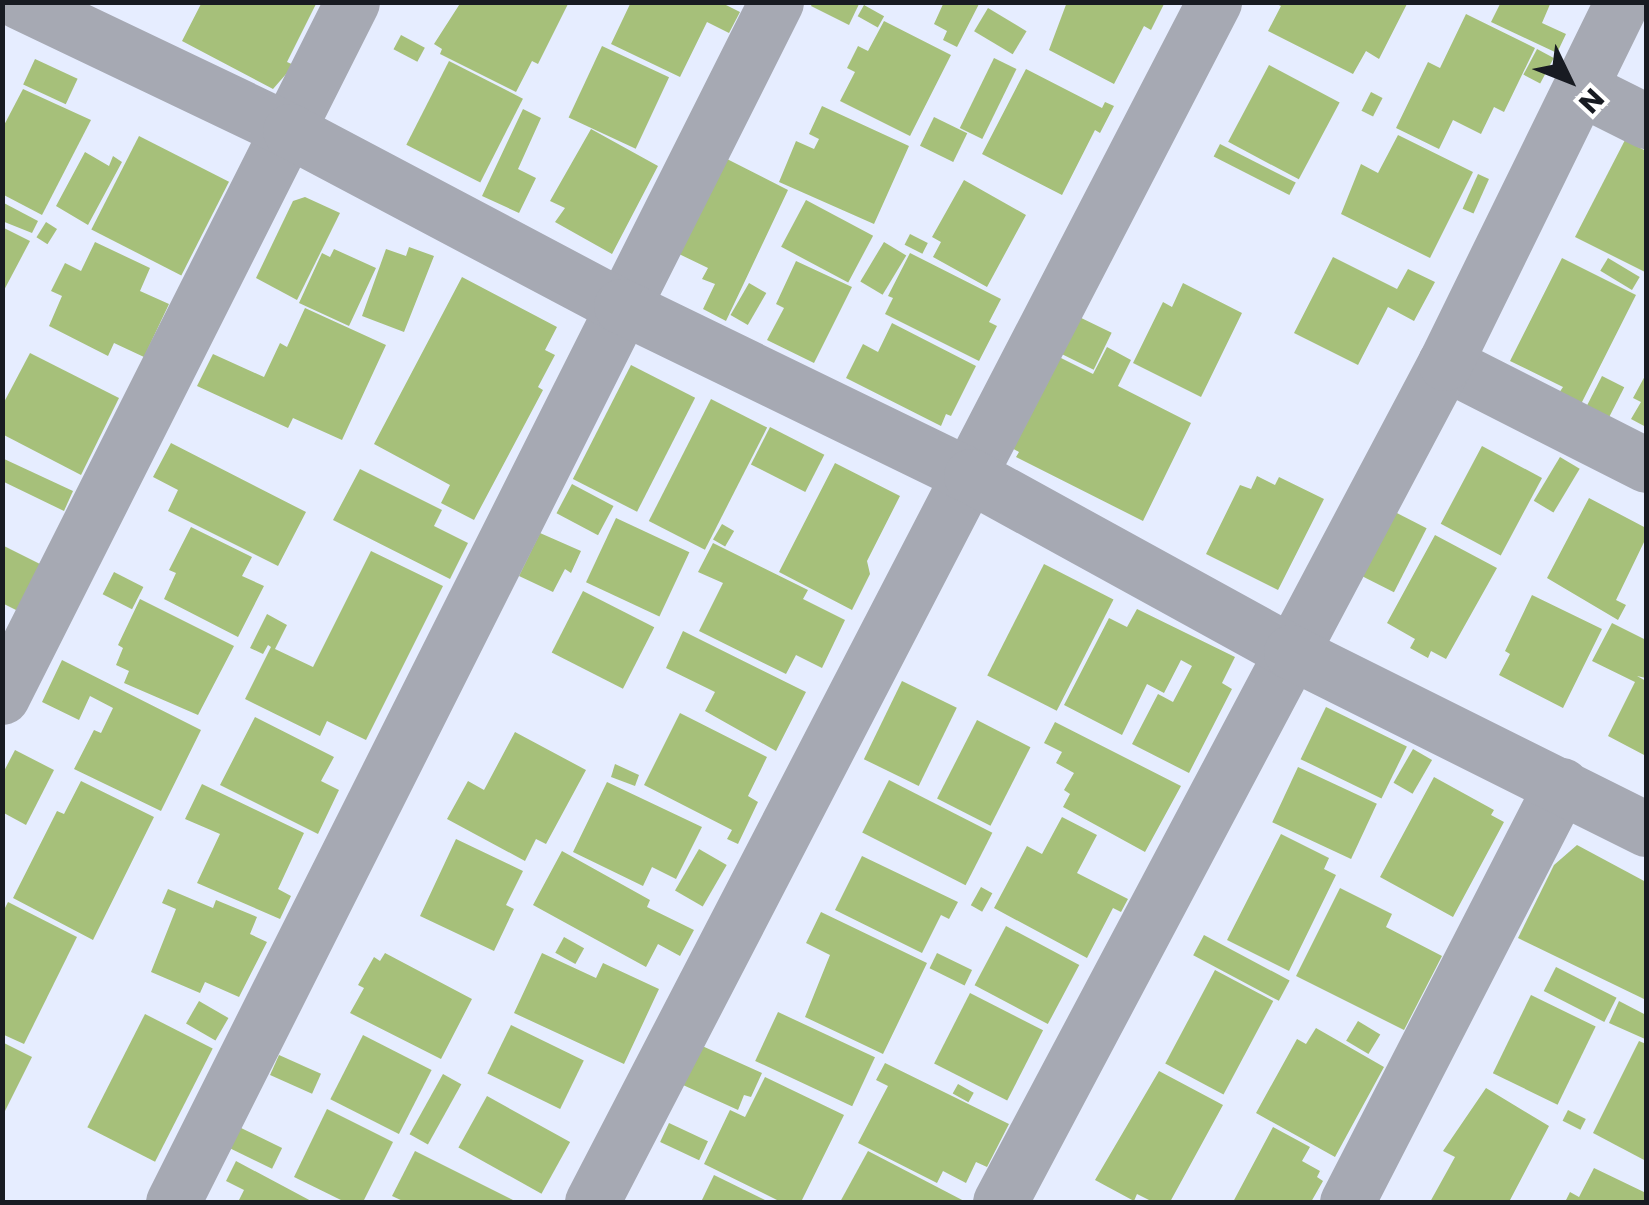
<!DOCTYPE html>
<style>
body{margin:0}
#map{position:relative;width:1649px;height:1205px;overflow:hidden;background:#e6edff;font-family:Poppins,sans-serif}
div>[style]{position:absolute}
.building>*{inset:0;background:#a6c07a;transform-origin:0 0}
.minor>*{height:55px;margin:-27.5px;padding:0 27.5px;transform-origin:27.5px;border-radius:27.5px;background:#a6a9b3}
.tertiary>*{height:55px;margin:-27.5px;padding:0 27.5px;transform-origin:27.5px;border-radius:27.5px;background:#a6a9b3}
span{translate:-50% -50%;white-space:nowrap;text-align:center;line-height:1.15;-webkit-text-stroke:10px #fff;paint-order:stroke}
.frame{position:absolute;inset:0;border:5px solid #181b22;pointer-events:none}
.north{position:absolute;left:1519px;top:30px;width:100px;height:100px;-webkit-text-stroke:8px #fff;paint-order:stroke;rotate:133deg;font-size:28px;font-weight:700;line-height:40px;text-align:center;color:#181b22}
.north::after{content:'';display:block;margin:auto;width:35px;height:45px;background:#181b22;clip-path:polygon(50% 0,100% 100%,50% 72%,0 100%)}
</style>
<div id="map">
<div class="building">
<i style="clip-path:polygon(202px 2px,317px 2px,287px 62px,294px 65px,273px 89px,182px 41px)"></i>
<i style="clip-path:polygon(461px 2px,569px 2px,538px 64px,532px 61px,516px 92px,440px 54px,442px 49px,434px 44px)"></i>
<i style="clip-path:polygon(631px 2px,720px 2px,740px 12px,729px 33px,707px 22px,680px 77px,611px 44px)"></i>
<i style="clip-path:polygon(813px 2px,860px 2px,849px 25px,811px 6px)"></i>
<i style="clip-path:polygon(944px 2px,980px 2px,957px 47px,943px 40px,947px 31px,934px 24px)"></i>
<i style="clip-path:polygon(1067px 2px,1165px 2px,1151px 30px,1144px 26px,1114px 84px,1049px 50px)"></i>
<i style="clip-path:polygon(1408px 2px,1379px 59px,1366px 51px,1353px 74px,1268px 31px,1281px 6px,1272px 2px)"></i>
<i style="clip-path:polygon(1501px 2px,1551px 2px,1542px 23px,1566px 34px,1557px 53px,1491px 22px)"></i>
<i style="left:864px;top:5px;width:23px;height:13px;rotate:29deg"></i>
<i style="left:988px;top:8px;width:45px;height:27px;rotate:31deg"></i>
<i style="clip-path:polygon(1466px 14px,1535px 48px,1504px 112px,1494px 107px,1481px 134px,1453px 120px,1439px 149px,1396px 128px,1428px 62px,1440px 68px)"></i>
<i style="clip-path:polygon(884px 21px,951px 55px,910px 136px,840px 101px,855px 72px,847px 68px,858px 46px,868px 51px)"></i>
<i style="left:401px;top:35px;width:27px;height:16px;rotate:28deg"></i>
<i style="left:602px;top:46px;width:74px;height:79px;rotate:25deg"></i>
<i style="left:1537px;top:49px;width:19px;height:29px;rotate:28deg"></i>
<i style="left:994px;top:58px;width:25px;height:78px;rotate:26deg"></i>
<i style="left:35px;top:59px;width:47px;height:28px;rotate:25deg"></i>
<i style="left:449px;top:61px;width:83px;height:94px;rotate:27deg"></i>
<i style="left:1269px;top:65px;width:80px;height:87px;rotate:28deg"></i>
<i style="clip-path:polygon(1026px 69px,1102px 108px,1105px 102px,1114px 106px,1100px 133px,1095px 130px,1062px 195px,982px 154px)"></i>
<i style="clip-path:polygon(23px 89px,91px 120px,42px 215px,2px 194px,2px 129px)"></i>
<i style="left:1371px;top:92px;width:13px;height:21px;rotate:27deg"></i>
<i style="clip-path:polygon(822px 106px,909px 146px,874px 224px,779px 182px,796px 141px,814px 149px,819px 139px,809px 134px)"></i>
<i style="clip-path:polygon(523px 109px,541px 118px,518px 169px,536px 178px,519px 213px,482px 196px)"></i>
<i style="left:934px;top:117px;width:37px;height:32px;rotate:26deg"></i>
<i style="clip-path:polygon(591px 129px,658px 166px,612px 254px,555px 222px,565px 208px,550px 201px)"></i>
<i style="clip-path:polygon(1398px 135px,1473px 172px,1430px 258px,1341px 214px,1361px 164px,1378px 173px)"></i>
<i style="left:139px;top:136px;width:101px;height:105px;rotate:27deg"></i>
<i style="clip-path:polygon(1625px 140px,1646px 151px,1645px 272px,1575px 237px)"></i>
<i style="left:1220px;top:144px;width:85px;height:14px;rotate:27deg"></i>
<i style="clip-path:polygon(85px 152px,109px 166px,113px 156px,122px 162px,88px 225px,56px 206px)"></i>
<i style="clip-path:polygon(727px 159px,788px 190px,726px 321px,703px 309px,715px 284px,702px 279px,708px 268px,679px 254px)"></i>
<i style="left:1478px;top:174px;width:12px;height:38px;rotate:24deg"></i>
<i style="clip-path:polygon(964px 180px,1026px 215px,987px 287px,933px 257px,941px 242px,932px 237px)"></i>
<i style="clip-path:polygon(305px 197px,340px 213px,297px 300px,256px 278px,293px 201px)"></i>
<i style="left:806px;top:200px;width:76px;height:53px;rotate:28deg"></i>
<i style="clip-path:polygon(2px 202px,38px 221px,32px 233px,2px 221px)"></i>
<i style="left:46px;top:222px;width:13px;height:18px;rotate:32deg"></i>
<i style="clip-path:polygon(2px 227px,30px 241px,2px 294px)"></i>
<i style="left:910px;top:234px;width:20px;height:12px;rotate:27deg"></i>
<i style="clip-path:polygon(95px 242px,150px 268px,140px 291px,169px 304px,144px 357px,114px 343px,108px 356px,49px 326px,62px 296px,51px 291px,65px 263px,81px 271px)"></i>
<i style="left:884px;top:242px;width:26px;height:46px;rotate:31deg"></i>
<i style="clip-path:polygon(409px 247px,434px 256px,404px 332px,362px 316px,386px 249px,406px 256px)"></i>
<i style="clip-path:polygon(334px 249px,376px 268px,349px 326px,299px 303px,322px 253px,330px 257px)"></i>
<i style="clip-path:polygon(910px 253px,1001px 299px,989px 322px,997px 326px,979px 361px,885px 314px,893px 298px,888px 296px)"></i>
<i style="clip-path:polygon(1333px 257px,1397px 289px,1408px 269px,1435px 282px,1414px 321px,1388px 307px,1358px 365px,1294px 333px)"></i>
<i style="clip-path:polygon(1562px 258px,1636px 295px,1581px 404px,1559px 393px,1563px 387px,1510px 361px)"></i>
<i style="left:1608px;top:258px;width:37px;height:15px;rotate:31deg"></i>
<i style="clip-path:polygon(796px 261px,852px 287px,814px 363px,767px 340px,784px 308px,776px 304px)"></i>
<i style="clip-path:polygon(462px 277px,557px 327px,545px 350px,555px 355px,538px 387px,543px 390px,474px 520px,441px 503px,450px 485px,374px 444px)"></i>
<i style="left:749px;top:283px;width:20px;height:37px;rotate:30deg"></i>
<i style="clip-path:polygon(1183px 283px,1242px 313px,1201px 397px,1133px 363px,1163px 302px,1172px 307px)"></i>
<i style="clip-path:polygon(305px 308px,386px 345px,342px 440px,293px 418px,288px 428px,197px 386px,213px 354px,264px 377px,280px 343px,287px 347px)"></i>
<i style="left:1073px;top:314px;width:43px;height:41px;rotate:26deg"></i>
<i style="clip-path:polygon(892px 323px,976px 366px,951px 416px,946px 414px,941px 426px,846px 378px,863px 344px,878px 352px)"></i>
<i style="clip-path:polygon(1107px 347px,1131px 360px,1118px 386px,1191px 423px,1143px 521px,1016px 457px,1019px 452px,1003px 443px,1049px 352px,1093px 374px)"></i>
<i style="clip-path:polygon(30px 353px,119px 398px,81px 475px,2px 434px,2px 406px)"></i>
<i style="left:631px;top:365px;width:72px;height:128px;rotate:27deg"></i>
<i style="clip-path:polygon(1646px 374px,1646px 427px,1631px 419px,1641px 402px,1633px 398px)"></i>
<i style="left:1602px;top:376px;width:25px;height:40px;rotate:27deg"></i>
<i style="left:711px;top:399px;width:63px;height:137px;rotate:27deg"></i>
<i style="left:770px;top:427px;width:61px;height:42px;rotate:27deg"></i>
<i style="clip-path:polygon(171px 443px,306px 512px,278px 566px,168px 511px,178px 490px,153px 477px)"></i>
<i style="left:1482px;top:446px;width:68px;height:88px;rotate:28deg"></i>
<i style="left:1560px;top:457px;width:23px;height:51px;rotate:31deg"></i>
<i style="clip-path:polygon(2px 458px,73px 491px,64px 511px,2px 481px)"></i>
<i style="clip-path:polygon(835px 463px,900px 496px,867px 561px,870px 574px,852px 610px,779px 572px)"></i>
<i style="clip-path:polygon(360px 469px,442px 510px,434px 526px,468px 543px,450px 579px,333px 520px)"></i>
<i style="clip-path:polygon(1257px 476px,1275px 485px,1279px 477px,1324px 499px,1278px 590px,1206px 554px,1240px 485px,1251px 489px)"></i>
<i style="left:572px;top:484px;width:47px;height:33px;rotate:28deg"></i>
<i style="clip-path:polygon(1589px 498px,1646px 528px,1646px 538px,1616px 600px,1626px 605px,1618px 620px,1547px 578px)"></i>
<i style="left:1391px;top:510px;width:40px;height:72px;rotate:27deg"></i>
<i style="left:616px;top:518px;width:81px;height:71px;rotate:25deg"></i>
<i style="left:722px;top:524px;width:14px;height:18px;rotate:30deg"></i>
<i style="clip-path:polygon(191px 527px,252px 557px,242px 576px,264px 586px,238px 637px,164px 599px,176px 573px,169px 570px)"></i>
<i style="clip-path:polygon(540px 533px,581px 551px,571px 573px,565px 569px,553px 592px,519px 576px)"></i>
<i style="clip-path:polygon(1435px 535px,1497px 568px,1446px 659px,1431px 651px,1428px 658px,1410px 648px,1415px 639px,1387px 623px)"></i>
<i style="clip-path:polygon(713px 543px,808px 590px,803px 599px,845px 620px,822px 668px,796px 655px,786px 674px,699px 631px,723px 583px,698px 572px)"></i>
<i style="clip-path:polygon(2px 545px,44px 566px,20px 612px,2px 603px)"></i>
<i style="clip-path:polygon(371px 551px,443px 586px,366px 740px,327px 721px,320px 736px,245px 699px,271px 647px,268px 645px,263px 654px,250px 648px,267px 614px,287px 625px,275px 649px,313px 667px)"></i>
<i style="left:1044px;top:564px;width:78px;height:125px;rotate:27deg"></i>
<i style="left:114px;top:572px;width:33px;height:25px;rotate:27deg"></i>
<i style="left:583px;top:591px;width:80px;height:69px;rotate:27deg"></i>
<i style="clip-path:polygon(1532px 595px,1602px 629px,1563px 708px,1499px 675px,1510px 654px,1505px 651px)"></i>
<i style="clip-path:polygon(140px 599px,234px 646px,198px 715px,124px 683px,129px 671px,116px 665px,123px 648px,118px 645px)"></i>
<i style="clip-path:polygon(1137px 609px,1235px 657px,1222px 683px,1232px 689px,1189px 773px,1132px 744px,1158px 694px,1173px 702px,1192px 666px,1181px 660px,1164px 693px,1147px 684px,1122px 735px,1064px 705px,1109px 618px,1127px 627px)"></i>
<i style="clip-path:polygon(1612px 623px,1646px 640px,1646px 678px,1637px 676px,1646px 681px,1646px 756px,1608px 736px,1635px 682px,1592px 661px)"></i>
<i style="clip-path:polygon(683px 631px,806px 692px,776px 751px,705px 711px,715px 692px,666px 668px)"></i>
<i style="clip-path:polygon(62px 660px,201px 730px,161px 811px,74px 769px,94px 730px,101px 733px,113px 708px,90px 696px,79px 720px,42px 702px)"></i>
<i style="left:902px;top:681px;width:61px;height:87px;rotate:26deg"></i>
<i style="left:1326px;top:707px;width:90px;height:58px;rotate:26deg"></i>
<i style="clip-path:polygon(680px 713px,767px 757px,748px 796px,758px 802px,738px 844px,727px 839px,732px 830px,644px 785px)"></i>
<i style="clip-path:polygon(255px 717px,334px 757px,321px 781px,339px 790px,318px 834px,220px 785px)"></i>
<i style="left:977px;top:720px;width:60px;height:88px;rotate:27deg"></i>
<i style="clip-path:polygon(1055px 722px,1181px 786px,1145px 852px,1063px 807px,1070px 794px,1064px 790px,1074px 773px,1056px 763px,1062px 752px,1044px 743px)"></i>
<i style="clip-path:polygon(515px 732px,586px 770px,546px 844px,536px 839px,525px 861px,447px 819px,468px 781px,484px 790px)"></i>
<i style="left:1413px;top:749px;width:22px;height:39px;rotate:30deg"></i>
<i style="clip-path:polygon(15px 750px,54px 770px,26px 825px,2px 812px,2px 775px)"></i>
<i style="clip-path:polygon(615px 764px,639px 775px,635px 786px,611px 777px)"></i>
<i style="left:1298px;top:767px;width:87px;height:61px;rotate:25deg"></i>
<i style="clip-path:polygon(1434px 777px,1494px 810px,1491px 815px,1504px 822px,1453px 917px,1380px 877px)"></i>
<i style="left:889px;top:780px;width:116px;height:59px;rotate:27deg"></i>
<i style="clip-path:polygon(81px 781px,154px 817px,93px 940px,13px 898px,57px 811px,64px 814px)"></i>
<i style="clip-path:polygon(607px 782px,702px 827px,676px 879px,652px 867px,643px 886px,573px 852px)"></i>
<i style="clip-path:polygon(202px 784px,304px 833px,278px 889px,291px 896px,280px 919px,197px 883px,220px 834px,185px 819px)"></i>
<i style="clip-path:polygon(1062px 817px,1097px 835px,1077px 873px,1128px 899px,1121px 912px,1113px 908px,1087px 958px,994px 908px,1027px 846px,1042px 854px)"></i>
<i style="clip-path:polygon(1281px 834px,1329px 858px,1324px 869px,1336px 875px,1289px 971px,1227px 940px)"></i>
<i style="clip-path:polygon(456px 839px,523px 871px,506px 905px,514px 909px,494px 951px,420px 916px)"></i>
<i style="clip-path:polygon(1577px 845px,1646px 882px,1646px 1000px,1518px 938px,1554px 865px)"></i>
<i style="left:699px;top:849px;width:32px;height:48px;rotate:30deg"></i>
<i style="clip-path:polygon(562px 851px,650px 900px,647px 907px,694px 930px,680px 956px,658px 944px,646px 967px,533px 905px)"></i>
<i style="clip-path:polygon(862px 856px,958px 902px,949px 919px,941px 915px,922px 953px,835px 910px)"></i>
<i style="left:981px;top:887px;width:13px;height:21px;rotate:29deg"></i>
<i style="clip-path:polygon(1340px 888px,1392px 914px,1386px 927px,1442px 956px,1404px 1030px,1296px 976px)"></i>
<i style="clip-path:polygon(168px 889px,213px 908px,216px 900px,257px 917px,250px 934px,267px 942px,239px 997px,205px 982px,200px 993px,151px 972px,176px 909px,162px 903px)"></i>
<i style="clip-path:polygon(8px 902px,77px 937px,24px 1044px,2px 1034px,2px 914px)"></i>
<i style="clip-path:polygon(821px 912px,927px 963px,883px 1054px,805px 1017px,830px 955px,806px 943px)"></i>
<i style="left:1006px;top:926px;width:83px;height:67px;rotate:28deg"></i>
<i style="left:1204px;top:935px;width:97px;height:23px;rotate:28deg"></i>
<i style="left:564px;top:937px;width:23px;height:18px;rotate:29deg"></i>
<i style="clip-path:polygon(385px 953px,472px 999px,441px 1059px,350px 1013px,364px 988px,358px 985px,374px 957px,380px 961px)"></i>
<i style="clip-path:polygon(542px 953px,596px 978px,603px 963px,659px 989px,624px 1064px,514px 1013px)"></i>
<i style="left:937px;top:953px;width:39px;height:17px;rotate:26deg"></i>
<i style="left:1556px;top:967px;width:68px;height:27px;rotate:27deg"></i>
<i style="left:1215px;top:970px;width:66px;height:106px;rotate:28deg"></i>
<i style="left:970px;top:993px;width:82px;height:79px;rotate:27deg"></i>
<i style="left:1531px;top:995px;width:72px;height:87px;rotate:26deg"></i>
<i style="left:199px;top:1001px;width:34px;height:26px;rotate:30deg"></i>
<i style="clip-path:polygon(1619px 1001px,1646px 1015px,1645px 1039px,1609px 1023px)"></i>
<i style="left:778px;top:1012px;width:107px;height:54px;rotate:25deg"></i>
<i style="left:145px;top:1014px;width:76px;height:127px;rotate:27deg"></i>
<i style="left:1358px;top:1021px;width:26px;height:23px;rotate:31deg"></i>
<i style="left:511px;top:1025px;width:81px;height:54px;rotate:26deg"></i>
<i style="clip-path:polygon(1316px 1028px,1384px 1067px,1335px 1157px,1256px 1113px,1297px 1039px,1306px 1044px)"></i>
<i style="left:363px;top:1035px;width:77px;height:72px;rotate:27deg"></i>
<i style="clip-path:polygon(1639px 1041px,1646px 1044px,1646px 1161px,1593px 1133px)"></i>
<i style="clip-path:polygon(2px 1042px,32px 1057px,2px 1117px)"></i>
<i style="clip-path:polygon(700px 1045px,762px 1073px,751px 1097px,744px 1095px,738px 1110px,683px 1085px)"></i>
<i style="left:279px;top:1055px;width:46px;height:22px;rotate:24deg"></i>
<i style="clip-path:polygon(885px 1063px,1009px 1124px,987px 1167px,976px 1162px,966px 1183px,943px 1171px,937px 1183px,858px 1143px,888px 1086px,876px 1080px)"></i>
<i style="clip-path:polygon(1159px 1071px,1223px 1105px,1170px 1202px,1153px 1202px,1137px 1194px,1134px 1201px,1095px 1180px)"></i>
<i style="left:443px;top:1074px;width:21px;height:69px;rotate:29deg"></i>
<i style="clip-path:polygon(765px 1077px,844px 1115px,801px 1202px,781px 1202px,704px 1164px,730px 1110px,745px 1117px)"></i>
<i style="left:958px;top:1084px;width:18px;height:11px;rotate:29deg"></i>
<i style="clip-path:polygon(1486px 1088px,1549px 1126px,1509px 1202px,1430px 1202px,1455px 1157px,1443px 1151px)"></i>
<i style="left:487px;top:1096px;width:95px;height:59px;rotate:29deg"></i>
<i style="clip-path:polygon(327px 1109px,393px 1142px,363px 1202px,345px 1202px,294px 1177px)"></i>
<i style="left:1568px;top:1110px;width:20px;height:12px;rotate:27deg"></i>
<i style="left:669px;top:1123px;width:43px;height:21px;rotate:25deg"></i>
<i style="left:239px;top:1127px;width:48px;height:23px;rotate:26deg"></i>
<i style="clip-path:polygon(1273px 1127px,1310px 1147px,1302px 1161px,1320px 1171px,1317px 1177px,1323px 1181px,1311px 1202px,1233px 1202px)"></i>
<i style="clip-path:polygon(415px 1151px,517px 1202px,405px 1202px,392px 1196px)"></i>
<i style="clip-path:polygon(868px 1151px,966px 1202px,840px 1202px)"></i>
<i style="clip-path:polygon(236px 1161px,313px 1202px,238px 1202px,244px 1190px,226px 1181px)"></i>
<i style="clip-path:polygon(1594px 1168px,1646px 1193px,1646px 1202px,1565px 1202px,1570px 1192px,1579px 1197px)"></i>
<i style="clip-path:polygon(714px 1175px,769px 1202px,701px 1202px)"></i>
</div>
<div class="minor">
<i style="left:1582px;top:89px;width:72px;rotate:26.6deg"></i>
<i style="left:1445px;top:363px;width:225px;rotate:26.9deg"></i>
<i style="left:2px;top:697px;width:778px;rotate:-63.27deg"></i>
<i style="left:173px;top:1202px;width:1343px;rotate:-63.32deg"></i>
<i style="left:592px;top:1202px;width:1352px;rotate:-62.6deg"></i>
<i style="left:1000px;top:1202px;width:950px;rotate:-62.06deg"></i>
<i style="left:1445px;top:363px;width:402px;rotate:-63.9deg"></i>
<i style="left:1347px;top:1202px;width:469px;rotate:-62.8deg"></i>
</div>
<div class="tertiary">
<i style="left:20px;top:2px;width:299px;rotate:25.5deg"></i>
<i style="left:290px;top:131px;width:374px;rotate:27.9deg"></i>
<i style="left:621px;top:306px;width:389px;rotate:25.9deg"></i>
<i style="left:971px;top:476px;width:365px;rotate:28.8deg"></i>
<i style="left:1291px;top:652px;width:397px;rotate:26.5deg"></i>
</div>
<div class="frame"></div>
<div class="north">N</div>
</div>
